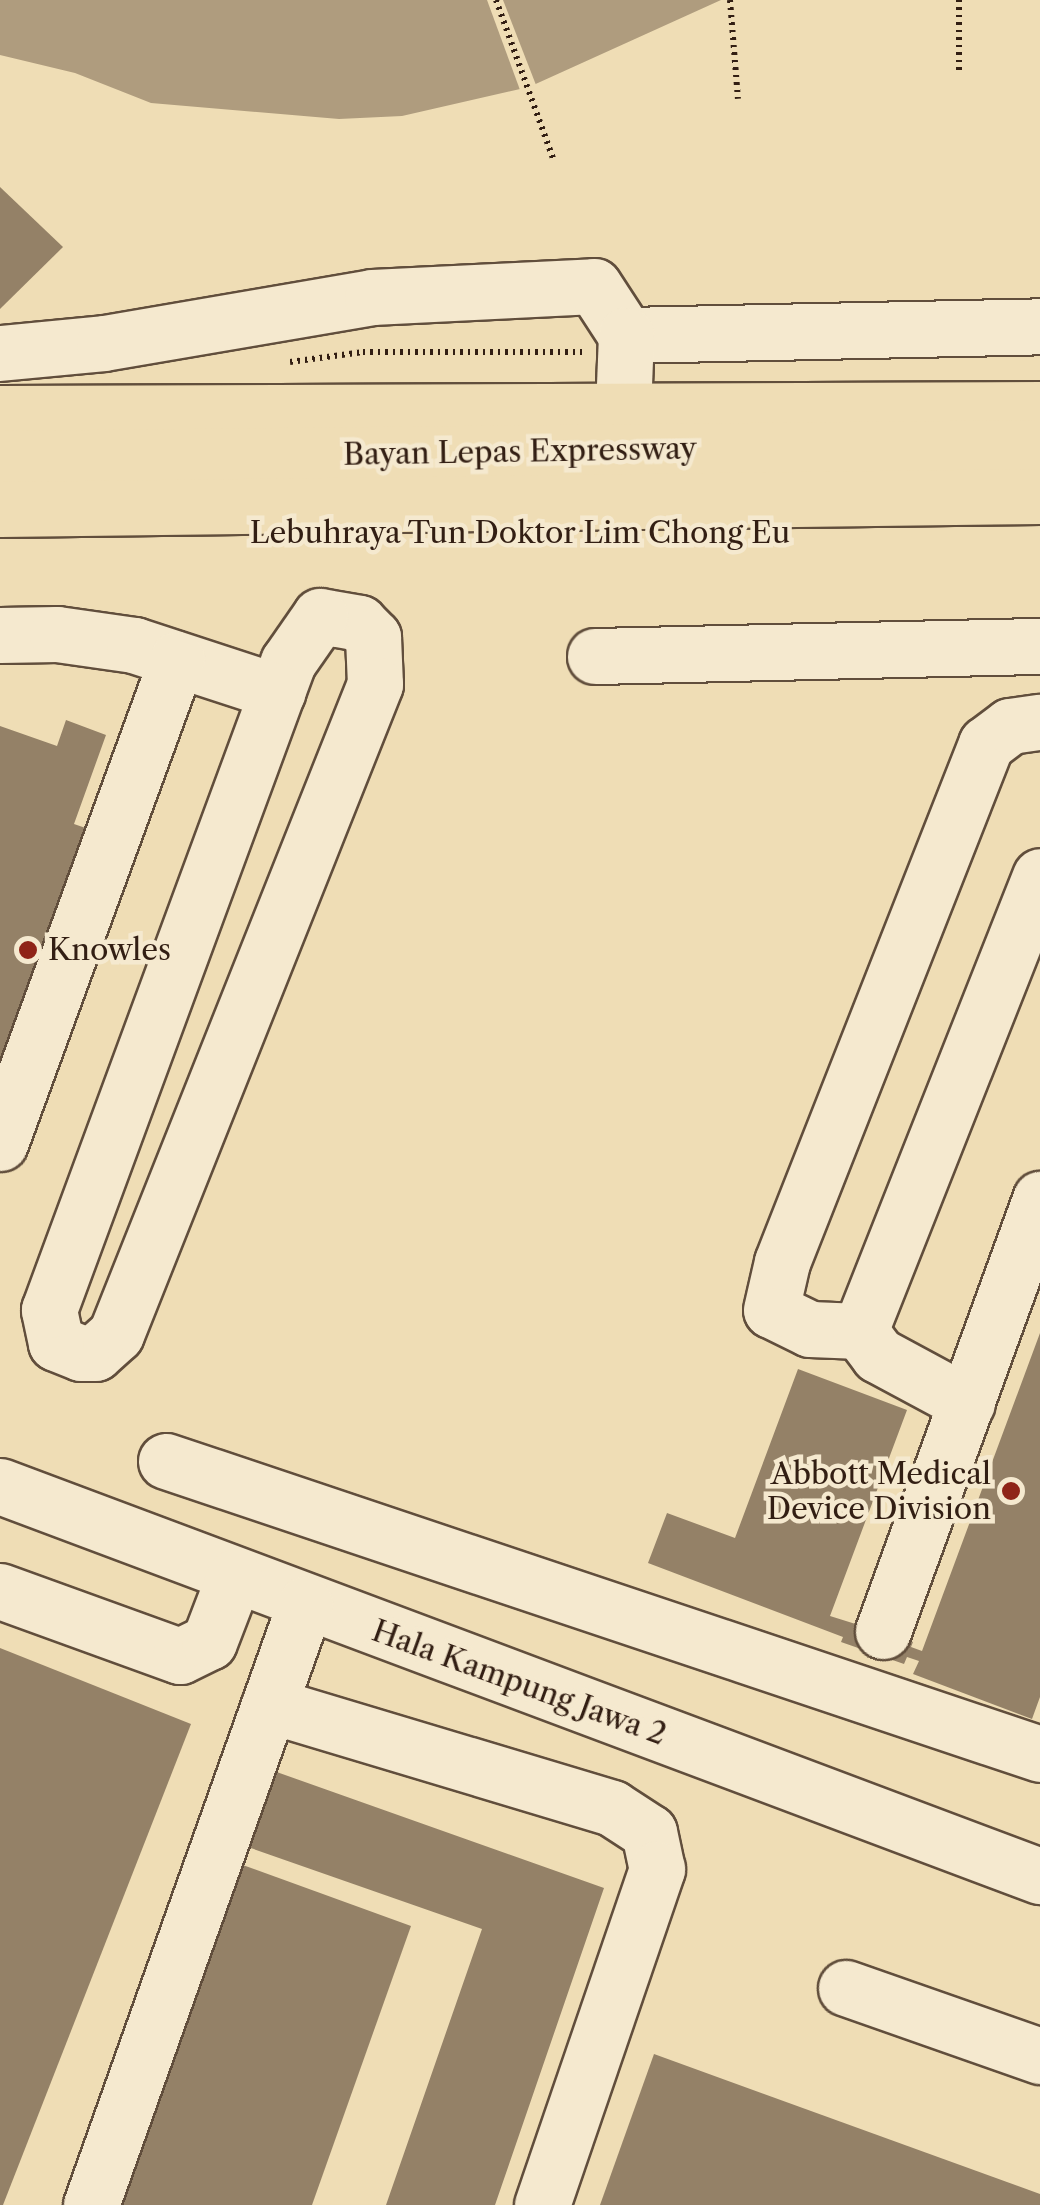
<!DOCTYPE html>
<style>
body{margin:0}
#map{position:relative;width:1040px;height:2205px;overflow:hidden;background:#efddb5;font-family:"Libre Caslon Text",serif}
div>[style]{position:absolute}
.water>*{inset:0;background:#af9c7e}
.pier>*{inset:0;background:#efddb5}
.building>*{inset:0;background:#948167}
.path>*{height:6px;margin-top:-3px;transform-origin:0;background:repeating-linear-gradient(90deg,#321e13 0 2.5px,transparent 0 7.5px)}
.roads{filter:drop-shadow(2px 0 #614e3c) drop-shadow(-2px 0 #614e3c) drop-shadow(0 2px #614e3c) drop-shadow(0 -2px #614e3c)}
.minor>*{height:55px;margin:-27.5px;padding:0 27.5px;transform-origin:27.5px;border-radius:27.5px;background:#f5e9cf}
.highway>*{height:55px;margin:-27.5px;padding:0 27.5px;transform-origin:27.5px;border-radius:27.5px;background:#efddb5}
.dots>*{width:28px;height:28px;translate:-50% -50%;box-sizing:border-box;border:5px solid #f5e9cf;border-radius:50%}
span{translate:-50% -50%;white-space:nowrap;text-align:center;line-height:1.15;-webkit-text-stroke:9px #f5e9cf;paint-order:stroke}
.street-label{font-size:30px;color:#321e13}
.poi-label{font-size:30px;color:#321e13}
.left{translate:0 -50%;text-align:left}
.right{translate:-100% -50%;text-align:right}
</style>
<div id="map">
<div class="water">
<i style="clip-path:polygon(0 0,721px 0,529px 87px,402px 116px,339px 119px,151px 103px,75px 73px,0 55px)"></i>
</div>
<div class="pier">
<i style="clip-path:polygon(487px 0,503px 0,536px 85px,520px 90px)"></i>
</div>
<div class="building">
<i style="clip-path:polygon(0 187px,63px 247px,0 309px)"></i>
<i style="clip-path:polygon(66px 720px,106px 735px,74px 824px,97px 832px,0 1068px,0 726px,57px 746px)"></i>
<i style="clip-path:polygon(1040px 1333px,1040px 1697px,1032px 1719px,913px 1674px,919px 1661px,907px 1657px,904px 1664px,841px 1642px,843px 1637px,648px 1563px,667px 1513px,735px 1538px,798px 1369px,907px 1410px,830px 1616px,913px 1642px,911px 1647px,922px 1651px)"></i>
<i style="clip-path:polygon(0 1648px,191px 1724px,3px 2205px,0 2205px)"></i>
<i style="clip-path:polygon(271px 1770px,604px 1888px,495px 2205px,386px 2205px,482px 1929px,245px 1846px)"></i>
<i style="clip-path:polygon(240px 1864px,411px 1926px,312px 2205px,118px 2205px)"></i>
<i style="clip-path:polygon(654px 2054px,1040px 2194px,1040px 2205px,600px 2205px)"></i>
</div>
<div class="path">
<i style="left:496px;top:0;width:171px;rotate:70.2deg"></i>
<i style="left:730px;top:0;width:99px;rotate:85.4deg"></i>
<i style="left:959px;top:0;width:73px;rotate:90deg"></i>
<i style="left:290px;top:362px;width:74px;rotate:-7.8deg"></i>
<i style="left:363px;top:352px;width:219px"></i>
</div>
<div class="roads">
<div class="minor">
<i style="left:626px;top:335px;width:414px;rotate:-1.2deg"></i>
<i style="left:0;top:353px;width:104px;rotate:-5.5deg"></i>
<i style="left:104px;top:343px;width:272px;rotate:-9.7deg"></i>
<i style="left:372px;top:297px;width:222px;rotate:-2.8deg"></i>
<i style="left:594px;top:286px;width:59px;rotate:56.9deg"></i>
<i style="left:626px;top:335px;width:76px;rotate:92.3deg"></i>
<i style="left:320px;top:616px;width:40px;rotate:10deg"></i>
<i style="left:359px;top:623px;width:20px;rotate:45deg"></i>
<i style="left:373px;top:637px;width:47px;rotate:87.6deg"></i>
<i style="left:375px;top:684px;width:700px;rotate:111.73deg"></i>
<i style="left:116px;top:1334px;width:28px;rotate:138deg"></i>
<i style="left:95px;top:1353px;width:14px;rotate:180deg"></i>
<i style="left:81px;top:1353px;width:27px;rotate:-158deg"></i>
<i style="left:56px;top:1343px;width:34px;rotate:-102deg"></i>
<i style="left:49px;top:1310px;width:691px;rotate:-69.75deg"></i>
<i style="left:288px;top:662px;width:56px;rotate:-55.2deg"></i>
<i style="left:0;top:635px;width:57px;rotate:-1deg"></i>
<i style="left:57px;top:634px;width:78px;rotate:8.1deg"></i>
<i style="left:134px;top:645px;width:151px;rotate:18.1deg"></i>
<i style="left:595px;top:656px;width:445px;rotate:-1.3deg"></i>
<i style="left:0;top:1143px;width:515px;rotate:-69.91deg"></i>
<i style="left:860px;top:1331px;width:50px;rotate:-177.7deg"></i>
<i style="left:810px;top:1329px;width:43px;rotate:-154deg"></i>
<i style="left:771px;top:1310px;width:49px;rotate:-77.1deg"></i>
<i style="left:782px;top:1262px;width:557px;rotate:-68.5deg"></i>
<i style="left:986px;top:744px;width:30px;rotate:-37deg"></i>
<i style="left:1010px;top:726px;width:30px;rotate:-8deg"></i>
<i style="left:860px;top:1331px;width:489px;rotate:-68.4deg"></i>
<i style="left:860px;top:1331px;width:30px;rotate:53deg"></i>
<i style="left:878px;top:1355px;width:101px;rotate:28.3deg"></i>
<i style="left:166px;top:1461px;width:922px;rotate:18.53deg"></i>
<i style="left:0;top:1486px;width:1111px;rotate:20.56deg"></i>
<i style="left:0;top:1591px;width:191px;rotate:19.9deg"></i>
<i style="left:180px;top:1656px;width:32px;rotate:-26deg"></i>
<i style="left:209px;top:1642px;width:70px;rotate:-69deg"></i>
<i style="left:883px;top:1631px;width:460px;rotate:-70deg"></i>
<i style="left:269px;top:1705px;width:358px;rotate:16.7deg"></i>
<i style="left:612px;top:1808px;width:44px;rotate:33deg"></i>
<i style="left:649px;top:1832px;width:38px;rotate:78deg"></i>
<i style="left:657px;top:1869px;width:355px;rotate:108.9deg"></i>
<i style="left:846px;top:1988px;width:206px;rotate:19.3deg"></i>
<i style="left:91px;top:2205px;width:638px;rotate:-70.4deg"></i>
</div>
<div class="highway">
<i style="left:0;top:413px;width:1040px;rotate:-0.22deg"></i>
<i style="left:0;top:458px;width:1040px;rotate:-0.61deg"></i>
<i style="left:0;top:509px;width:1040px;rotate:-0.72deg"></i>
</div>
</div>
<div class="dots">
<i style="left:28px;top:950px;background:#8f2418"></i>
<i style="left:1011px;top:1491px;background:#8f2418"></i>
</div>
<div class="street-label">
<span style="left:520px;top:452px;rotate:-1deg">Bayan Lepas Expressway</span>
<span style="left:520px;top:533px">Lebuhraya Tun Doktor Lim Chong Eu</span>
<span style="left:519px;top:1683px;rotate:20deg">Hala Kampung Jawa 2</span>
</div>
<div class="poi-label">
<span class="left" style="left:48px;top:950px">Knowles</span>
<span class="right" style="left:991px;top:1491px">Abbott Medical<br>Device Division</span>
</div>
</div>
